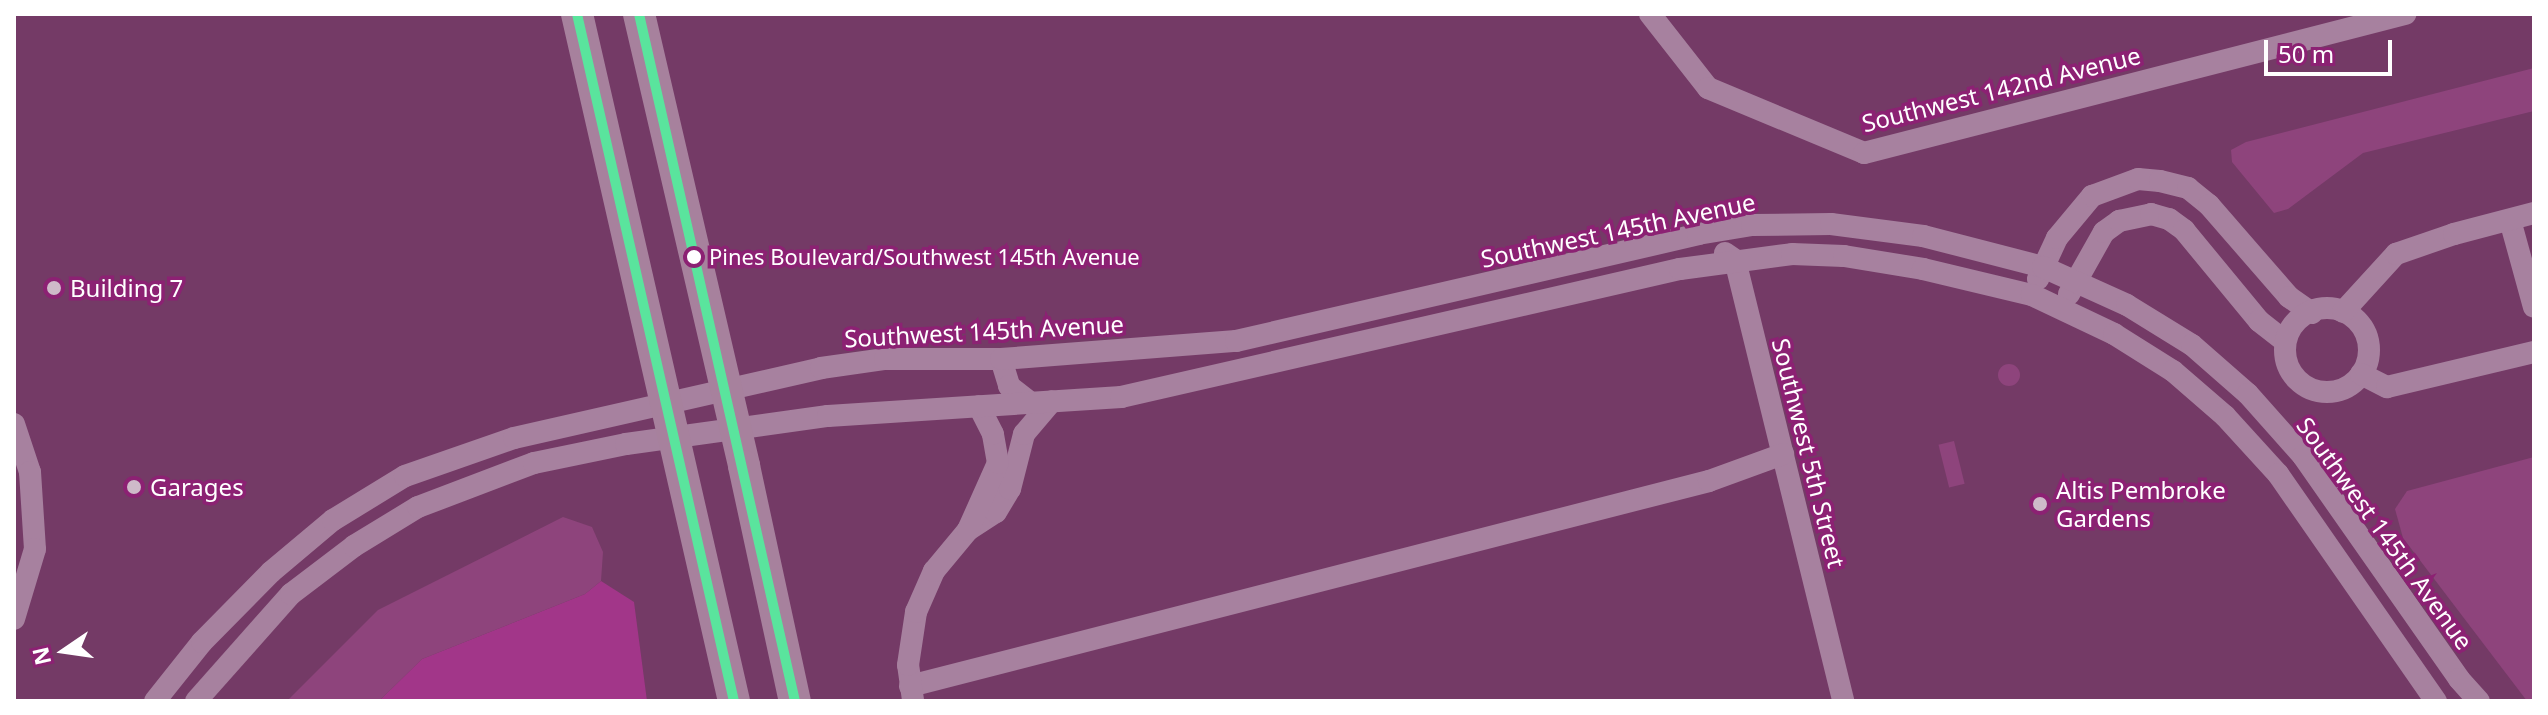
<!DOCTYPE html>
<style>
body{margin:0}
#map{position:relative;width:2548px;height:715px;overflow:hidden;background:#743a66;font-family:"Noto Sans",sans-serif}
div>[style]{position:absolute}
.green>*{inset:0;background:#a23689}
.water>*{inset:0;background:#8e447c;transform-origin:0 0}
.round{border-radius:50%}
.minor>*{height:22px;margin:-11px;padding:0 11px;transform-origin:11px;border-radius:11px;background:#a7819f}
.minor>.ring{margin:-11px;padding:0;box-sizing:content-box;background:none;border:22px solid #a7819f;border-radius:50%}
.highway>*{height:32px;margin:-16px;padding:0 16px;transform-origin:16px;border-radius:16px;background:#a7819d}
.bus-1>*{height:10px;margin:-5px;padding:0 5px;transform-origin:5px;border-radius:5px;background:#5ae49d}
.dots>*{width:22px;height:22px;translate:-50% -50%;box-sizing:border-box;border:4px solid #8c2173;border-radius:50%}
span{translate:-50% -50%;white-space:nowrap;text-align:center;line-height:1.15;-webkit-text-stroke:7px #8c2173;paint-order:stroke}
.bus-label{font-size:22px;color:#fff}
.left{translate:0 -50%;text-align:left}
.street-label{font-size:24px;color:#fff}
.poi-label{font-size:24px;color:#fff}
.frame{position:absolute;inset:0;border:16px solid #fff;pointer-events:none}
.north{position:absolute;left:24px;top:611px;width:80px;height:80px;-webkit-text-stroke:6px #8c2173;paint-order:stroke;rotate:257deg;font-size:22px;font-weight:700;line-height:32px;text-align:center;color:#fff}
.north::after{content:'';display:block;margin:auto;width:28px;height:36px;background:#fff;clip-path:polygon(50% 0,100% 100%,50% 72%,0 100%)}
.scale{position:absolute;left:2264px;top:40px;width:128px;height:36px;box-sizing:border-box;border:4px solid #fff;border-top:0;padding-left:10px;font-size:24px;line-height:28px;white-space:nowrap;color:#fff;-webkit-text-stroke:6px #8c2173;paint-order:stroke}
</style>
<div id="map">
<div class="green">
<i style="clip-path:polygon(601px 581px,634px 602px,647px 701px,379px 701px,422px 659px,585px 594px)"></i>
</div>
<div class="water">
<i style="clip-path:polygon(2534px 68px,2534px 111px,2363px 153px,2288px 209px,2274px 213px,2232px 162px,2231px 150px,2246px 142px)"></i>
<i class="round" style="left:1998px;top:364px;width:22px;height:22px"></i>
<i style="left:1954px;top:441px;width:44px;height:16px;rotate:76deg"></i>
<i style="clip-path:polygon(2534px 457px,2534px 701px,2527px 701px,2403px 538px,2395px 509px,2407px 491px)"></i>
<i style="clip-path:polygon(563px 517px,592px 527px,603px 552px,601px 581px,585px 594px,422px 659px,379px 701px,287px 701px,378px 610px)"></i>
</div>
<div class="minor">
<i style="left:1650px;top:14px;width:94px;rotate:51.9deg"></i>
<i style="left:1708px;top:88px;width:169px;rotate:22.6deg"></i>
<i style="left:1864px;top:153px;width:559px;rotate:-14.41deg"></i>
<i style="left:2510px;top:220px;width:90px;rotate:74.6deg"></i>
<i style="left:1725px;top:253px;width:12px;rotate:35deg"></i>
<i style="left:1735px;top:260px;width:454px;rotate:76.2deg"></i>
<i style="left:2038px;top:279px;width:45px;rotate:-65.1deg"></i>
<i style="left:2057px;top:238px;width:55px;rotate:-50.2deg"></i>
<i style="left:2092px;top:196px;width:49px;rotate:-20.3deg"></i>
<i style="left:2138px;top:179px;width:22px;rotate:5deg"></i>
<i style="left:2160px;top:181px;width:29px;rotate:14deg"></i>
<i style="left:2188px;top:188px;width:27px;rotate:39deg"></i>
<i style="left:2209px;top:205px;width:122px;rotate:49deg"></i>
<i style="left:2289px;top:297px;width:28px;rotate:35deg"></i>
<i style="left:2069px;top:294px;width:71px;rotate:-60.6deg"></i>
<i style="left:2104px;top:232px;width:19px;rotate:-36deg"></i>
<i style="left:2119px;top:221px;width:33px;rotate:-12deg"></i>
<i style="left:2151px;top:214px;width:19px;rotate:16deg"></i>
<i style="left:2169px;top:219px;width:19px;rotate:36deg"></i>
<i style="left:2184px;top:230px;width:118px;rotate:50.5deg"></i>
<i style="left:2259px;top:321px;width:33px;rotate:38deg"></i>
<i class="ring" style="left:2285px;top:308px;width:62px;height:62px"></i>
<i style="left:2343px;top:312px;width:79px;rotate:-47.6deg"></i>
<i style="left:2396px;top:254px;width:61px;rotate:-19deg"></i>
<i style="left:2454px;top:234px;width:83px;rotate:-14.7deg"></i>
<i style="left:1001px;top:359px;width:28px;rotate:73deg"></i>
<i style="left:1009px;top:386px;width:28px;rotate:38deg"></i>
<i style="left:2361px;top:374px;width:29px;rotate:27deg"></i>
<i style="left:2387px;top:387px;width:151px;rotate:-13.4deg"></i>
<i style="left:14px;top:424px;width:51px;rotate:71.6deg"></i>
<i style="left:30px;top:472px;width:77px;rotate:86.3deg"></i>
<i style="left:35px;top:549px;width:73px;rotate:106.7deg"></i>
<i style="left:968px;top:530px;width:33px;rotate:-33deg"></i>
<i style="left:996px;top:512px;width:27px;rotate:-59deg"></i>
<i style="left:1010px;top:489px;width:57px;rotate:-75.7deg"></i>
<i style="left:1024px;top:434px;width:43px;rotate:-49.7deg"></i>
<i style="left:910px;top:686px;width:825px;rotate:-14.39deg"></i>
<i style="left:1709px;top:481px;width:79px;rotate:-20deg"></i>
<i style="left:913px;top:700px;width:35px;rotate:-98deg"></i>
<i style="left:908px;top:665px;width:54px;rotate:-81.4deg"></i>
<i style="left:916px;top:612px;width:45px;rotate:-66.3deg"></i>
<i style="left:934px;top:571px;width:53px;rotate:-50.3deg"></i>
<i style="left:968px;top:530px;width:73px;rotate:-65.9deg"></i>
<i style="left:998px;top:463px;width:29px;rotate:-100deg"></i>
<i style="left:993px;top:434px;width:31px;rotate:-117deg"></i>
<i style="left:155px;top:701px;width:75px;rotate:-51.5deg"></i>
<i style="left:202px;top:642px;width:98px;rotate:-45.4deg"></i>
<i style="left:271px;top:572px;width:81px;rotate:-40deg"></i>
<i style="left:333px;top:520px;width:84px;rotate:-31.4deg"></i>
<i style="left:405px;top:476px;width:115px;rotate:-19.2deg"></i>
<i style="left:514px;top:438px;width:315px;rotate:-12.8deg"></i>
<i style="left:821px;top:368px;width:65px;rotate:-8deg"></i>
<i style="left:885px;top:359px;width:116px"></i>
<i style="left:1001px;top:359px;width:236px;rotate:-4.4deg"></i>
<i style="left:1236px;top:341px;width:474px;rotate:-13deg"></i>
<i style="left:1698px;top:234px;width:55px;rotate:-9.5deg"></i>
<i style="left:1752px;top:225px;width:79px;rotate:-0.7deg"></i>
<i style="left:1831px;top:224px;width:93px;rotate:7.4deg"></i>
<i style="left:1923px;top:236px;width:124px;rotate:14.5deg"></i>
<i style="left:2043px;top:267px;width:92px;rotate:24.3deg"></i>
<i style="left:2127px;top:305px;width:76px;rotate:31.6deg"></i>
<i style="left:2192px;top:345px;width:74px;rotate:41.2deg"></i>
<i style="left:2248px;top:394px;width:83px;rotate:48.4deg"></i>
<i style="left:2303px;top:456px;width:272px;rotate:55deg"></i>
<i style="left:2459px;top:679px;width:30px;rotate:48deg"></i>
<i style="left:196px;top:701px;width:143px;rotate:-48.4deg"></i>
<i style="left:291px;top:594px;width:79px;rotate:-37.3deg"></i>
<i style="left:354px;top:546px;width:75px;rotate:-31.4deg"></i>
<i style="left:418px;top:507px;width:124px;rotate:-20.8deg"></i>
<i style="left:534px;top:463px;width:94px;rotate:-11.7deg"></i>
<i style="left:626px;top:444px;width:204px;rotate:-7.9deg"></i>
<i style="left:828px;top:416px;width:294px;rotate:-3.7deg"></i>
<i style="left:1121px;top:397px;width:573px;rotate:-12.9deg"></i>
<i style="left:1680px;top:269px;width:113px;rotate:-7.6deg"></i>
<i style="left:1792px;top:254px;width:52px;rotate:2.2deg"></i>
<i style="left:1844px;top:256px;width:80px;rotate:9.3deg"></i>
<i style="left:1923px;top:269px;width:112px;rotate:13.4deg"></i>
<i style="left:2032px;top:295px;width:91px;rotate:25.4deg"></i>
<i style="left:2114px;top:334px;width:70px;rotate:32.1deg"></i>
<i style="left:2173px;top:371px;width:69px;rotate:40.9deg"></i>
<i style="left:2225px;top:416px;width:79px;rotate:47.6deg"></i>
<i style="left:2278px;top:474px;width:277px;rotate:55.2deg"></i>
</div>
<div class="highway">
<i style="left:577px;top:14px;width:705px;rotate:77.13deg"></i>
<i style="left:639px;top:14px;width:464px;rotate:76.9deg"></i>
<i style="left:744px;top:466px;width:240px;rotate:77.8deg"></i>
</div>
<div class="bus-1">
<i style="left:577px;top:14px;width:705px;rotate:77.13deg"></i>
<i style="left:639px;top:14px;width:704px;rotate:77.21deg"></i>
</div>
<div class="dots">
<i style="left:694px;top:257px;background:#fff"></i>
<i style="left:54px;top:288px;background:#cebac9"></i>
<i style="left:134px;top:487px;background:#cebac9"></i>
<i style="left:2040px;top:504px;background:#cebac9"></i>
</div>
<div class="bus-label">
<span class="left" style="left:709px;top:257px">Pines Boulevard/Southwest 145th Avenue</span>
</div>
<div class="street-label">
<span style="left:2001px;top:89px;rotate:-14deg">Southwest 142nd Avenue</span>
<span style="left:1618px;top:230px;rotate:-12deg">Southwest 145th Avenue</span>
<span style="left:984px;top:331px;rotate:-3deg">Southwest 145th Avenue</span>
<span style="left:1809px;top:453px;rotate:76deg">Southwest 5th Street</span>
<span style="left:2385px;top:533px;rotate:54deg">Southwest 145th Avenue</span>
</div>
<div class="poi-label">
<span class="left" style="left:70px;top:288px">Building 7</span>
<span class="left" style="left:150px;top:487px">Garages</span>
<span class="left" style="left:2056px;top:504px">Altis Pembroke<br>Gardens</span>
</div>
<div class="frame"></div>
<div class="north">N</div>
<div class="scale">50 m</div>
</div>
